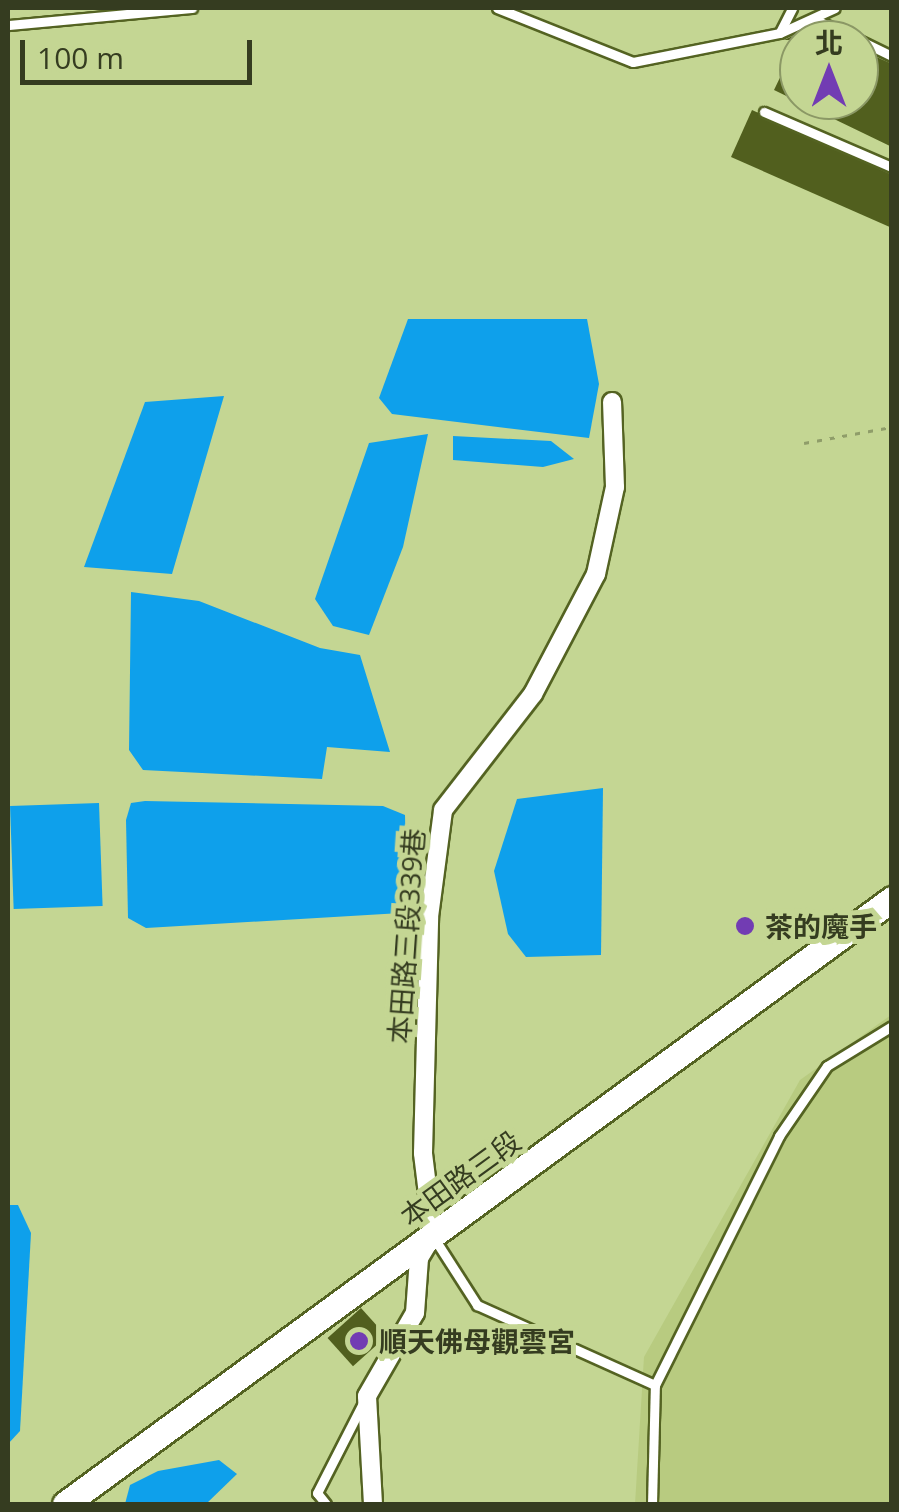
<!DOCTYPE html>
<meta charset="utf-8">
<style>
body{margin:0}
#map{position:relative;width:899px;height:1512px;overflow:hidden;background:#c4d693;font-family:"Open Sans","Noto Sans TC",sans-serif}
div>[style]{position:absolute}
.built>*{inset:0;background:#b8cb80}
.water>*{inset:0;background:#0ea0eb;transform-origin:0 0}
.building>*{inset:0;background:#515f1e;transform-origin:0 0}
.path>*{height:2.5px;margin-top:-1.25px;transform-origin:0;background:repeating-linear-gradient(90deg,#8f9d69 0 5px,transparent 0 13px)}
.roads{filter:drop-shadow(2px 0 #546322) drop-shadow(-2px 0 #546322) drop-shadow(0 2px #546322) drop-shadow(0 -2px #546322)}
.lane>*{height:9px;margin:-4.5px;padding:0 4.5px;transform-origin:4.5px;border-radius:4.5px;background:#fff}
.street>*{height:18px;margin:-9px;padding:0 9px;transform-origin:9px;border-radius:9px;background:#fff}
.secondary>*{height:25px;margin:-12.5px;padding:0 12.5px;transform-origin:12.5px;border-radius:12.5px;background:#fff}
.dots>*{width:28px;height:28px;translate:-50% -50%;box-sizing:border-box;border:5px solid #c4d693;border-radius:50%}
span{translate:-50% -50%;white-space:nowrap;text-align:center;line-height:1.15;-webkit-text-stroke:10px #c4d693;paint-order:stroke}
.poi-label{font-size:28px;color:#353c20;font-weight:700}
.left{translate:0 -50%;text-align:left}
.street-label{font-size:28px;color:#353c20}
.frame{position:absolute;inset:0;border:10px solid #353c20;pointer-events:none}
.north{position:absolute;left:779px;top:20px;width:100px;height:100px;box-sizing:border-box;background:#c4d693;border:2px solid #8b9865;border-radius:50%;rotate:0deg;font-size:28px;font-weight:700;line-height:40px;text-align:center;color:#353c20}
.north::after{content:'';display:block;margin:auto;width:35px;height:45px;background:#723cb3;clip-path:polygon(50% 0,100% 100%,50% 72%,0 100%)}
.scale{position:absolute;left:20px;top:40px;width:232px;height:45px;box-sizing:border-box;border:5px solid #353c20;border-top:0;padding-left:12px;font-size:30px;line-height:35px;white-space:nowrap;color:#353c20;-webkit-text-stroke:8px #c4d693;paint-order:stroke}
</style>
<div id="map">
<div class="built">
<i style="clip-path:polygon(891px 1015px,891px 1504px,635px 1504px,644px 1357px,800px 1080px)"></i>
</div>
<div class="water">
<i style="clip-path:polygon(408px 319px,587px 319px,599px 384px,589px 438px,392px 414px,379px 398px)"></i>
<i style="clip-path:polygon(224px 396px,172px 574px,84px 567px,145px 402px)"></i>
<i style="clip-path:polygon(428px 434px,403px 547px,369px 635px,333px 626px,315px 599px,369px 443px)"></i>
<i style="clip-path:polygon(453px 436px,551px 441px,574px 459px,543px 467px,453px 460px)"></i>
<i style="clip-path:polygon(131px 592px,199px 601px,320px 648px,360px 655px,390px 752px,327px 747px,322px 779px,143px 770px,129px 750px)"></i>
<i style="clip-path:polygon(603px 788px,601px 955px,526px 957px,508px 934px,494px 871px,517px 799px)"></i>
<i style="clip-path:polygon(145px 801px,383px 806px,405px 815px,407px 905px,401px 913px,146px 928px,128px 918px,126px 820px,131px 803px)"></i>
<i style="left:99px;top:803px;width:103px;height:89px;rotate:88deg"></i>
<i style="clip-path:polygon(8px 1205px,18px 1205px,31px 1233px,20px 1431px,8px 1444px)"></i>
<i style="clip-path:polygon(219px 1460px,237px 1474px,206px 1504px,125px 1504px,130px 1485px,158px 1471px)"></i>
</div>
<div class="building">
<i style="clip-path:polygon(812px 27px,840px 40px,799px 40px,799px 100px,859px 100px,859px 49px,892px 64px,892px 147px,774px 90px,798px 40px,784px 40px)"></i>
<i style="clip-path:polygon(752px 110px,892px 175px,892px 228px,731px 157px)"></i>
<i style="left:361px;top:1308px;width:38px;height:45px;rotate:48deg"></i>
</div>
<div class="path">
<i style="left:804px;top:443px;width:89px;rotate:-10.3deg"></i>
</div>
<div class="roads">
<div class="lane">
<i style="left:497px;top:8px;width:146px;rotate:21.7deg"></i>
<i style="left:633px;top:62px;width:150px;rotate:-11.2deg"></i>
<i style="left:780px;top:33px;width:60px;rotate:-24.4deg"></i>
<i style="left:816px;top:20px;width:47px;rotate:24.9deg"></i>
<i style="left:8px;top:25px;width:185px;rotate:-5.3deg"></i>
<i style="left:780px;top:32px;width:27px;rotate:-63deg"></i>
<i style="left:859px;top:40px;width:37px;rotate:26deg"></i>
<i style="left:764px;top:112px;width:139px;rotate:23.3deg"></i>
<i style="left:434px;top:1238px;width:80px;rotate:57.3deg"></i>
<i style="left:477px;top:1305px;width:195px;rotate:24.2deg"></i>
<i style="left:655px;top:1385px;width:278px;rotate:-63.5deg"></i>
<i style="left:779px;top:1136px;width:85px;rotate:-55.6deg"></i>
<i style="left:827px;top:1066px;width:76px;rotate:-31.6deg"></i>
<i style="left:326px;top:1504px;width:14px;rotate:-129deg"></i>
<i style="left:317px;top:1493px;width:103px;rotate:-62.9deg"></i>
<i style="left:652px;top:1504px;width:119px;rotate:-88.6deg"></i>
</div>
<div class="street">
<i style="left:373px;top:1504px;width:108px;rotate:-93.2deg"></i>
<i style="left:367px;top:1396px;width:96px;rotate:-60deg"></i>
<i style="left:415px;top:1313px;width:55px;rotate:-85.8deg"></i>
<i style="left:419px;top:1258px;width:27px;rotate:-59deg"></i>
<i style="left:433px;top:1235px;width:83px;rotate:-97deg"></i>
<i style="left:423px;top:1153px;width:236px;rotate:-88.5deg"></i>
<i style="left:429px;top:917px;width:108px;rotate:-82.5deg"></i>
<i style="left:443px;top:810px;width:147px;rotate:-52.2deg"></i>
<i style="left:533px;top:694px;width:136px;rotate:-62.3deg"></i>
<i style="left:596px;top:574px;width:89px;rotate:-77.7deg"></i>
<i style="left:615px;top:487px;width:85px;rotate:-92deg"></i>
</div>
<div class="secondary">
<i style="left:65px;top:1504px;width:1025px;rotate:-36.19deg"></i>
</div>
</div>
<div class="dots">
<i style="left:745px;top:926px;background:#723cb3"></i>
<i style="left:359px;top:1341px;background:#723cb3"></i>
</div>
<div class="poi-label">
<span class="left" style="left:765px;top:926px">茶的魔手</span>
<span class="left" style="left:379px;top:1341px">順天佛母觀雲宮</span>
</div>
<div class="street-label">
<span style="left:406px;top:936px;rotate:-86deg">本田路三段339巷</span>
<span style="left:460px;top:1178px;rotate:-36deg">本田路三段</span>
</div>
<div class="frame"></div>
<div class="north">北</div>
<div class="scale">100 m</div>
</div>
